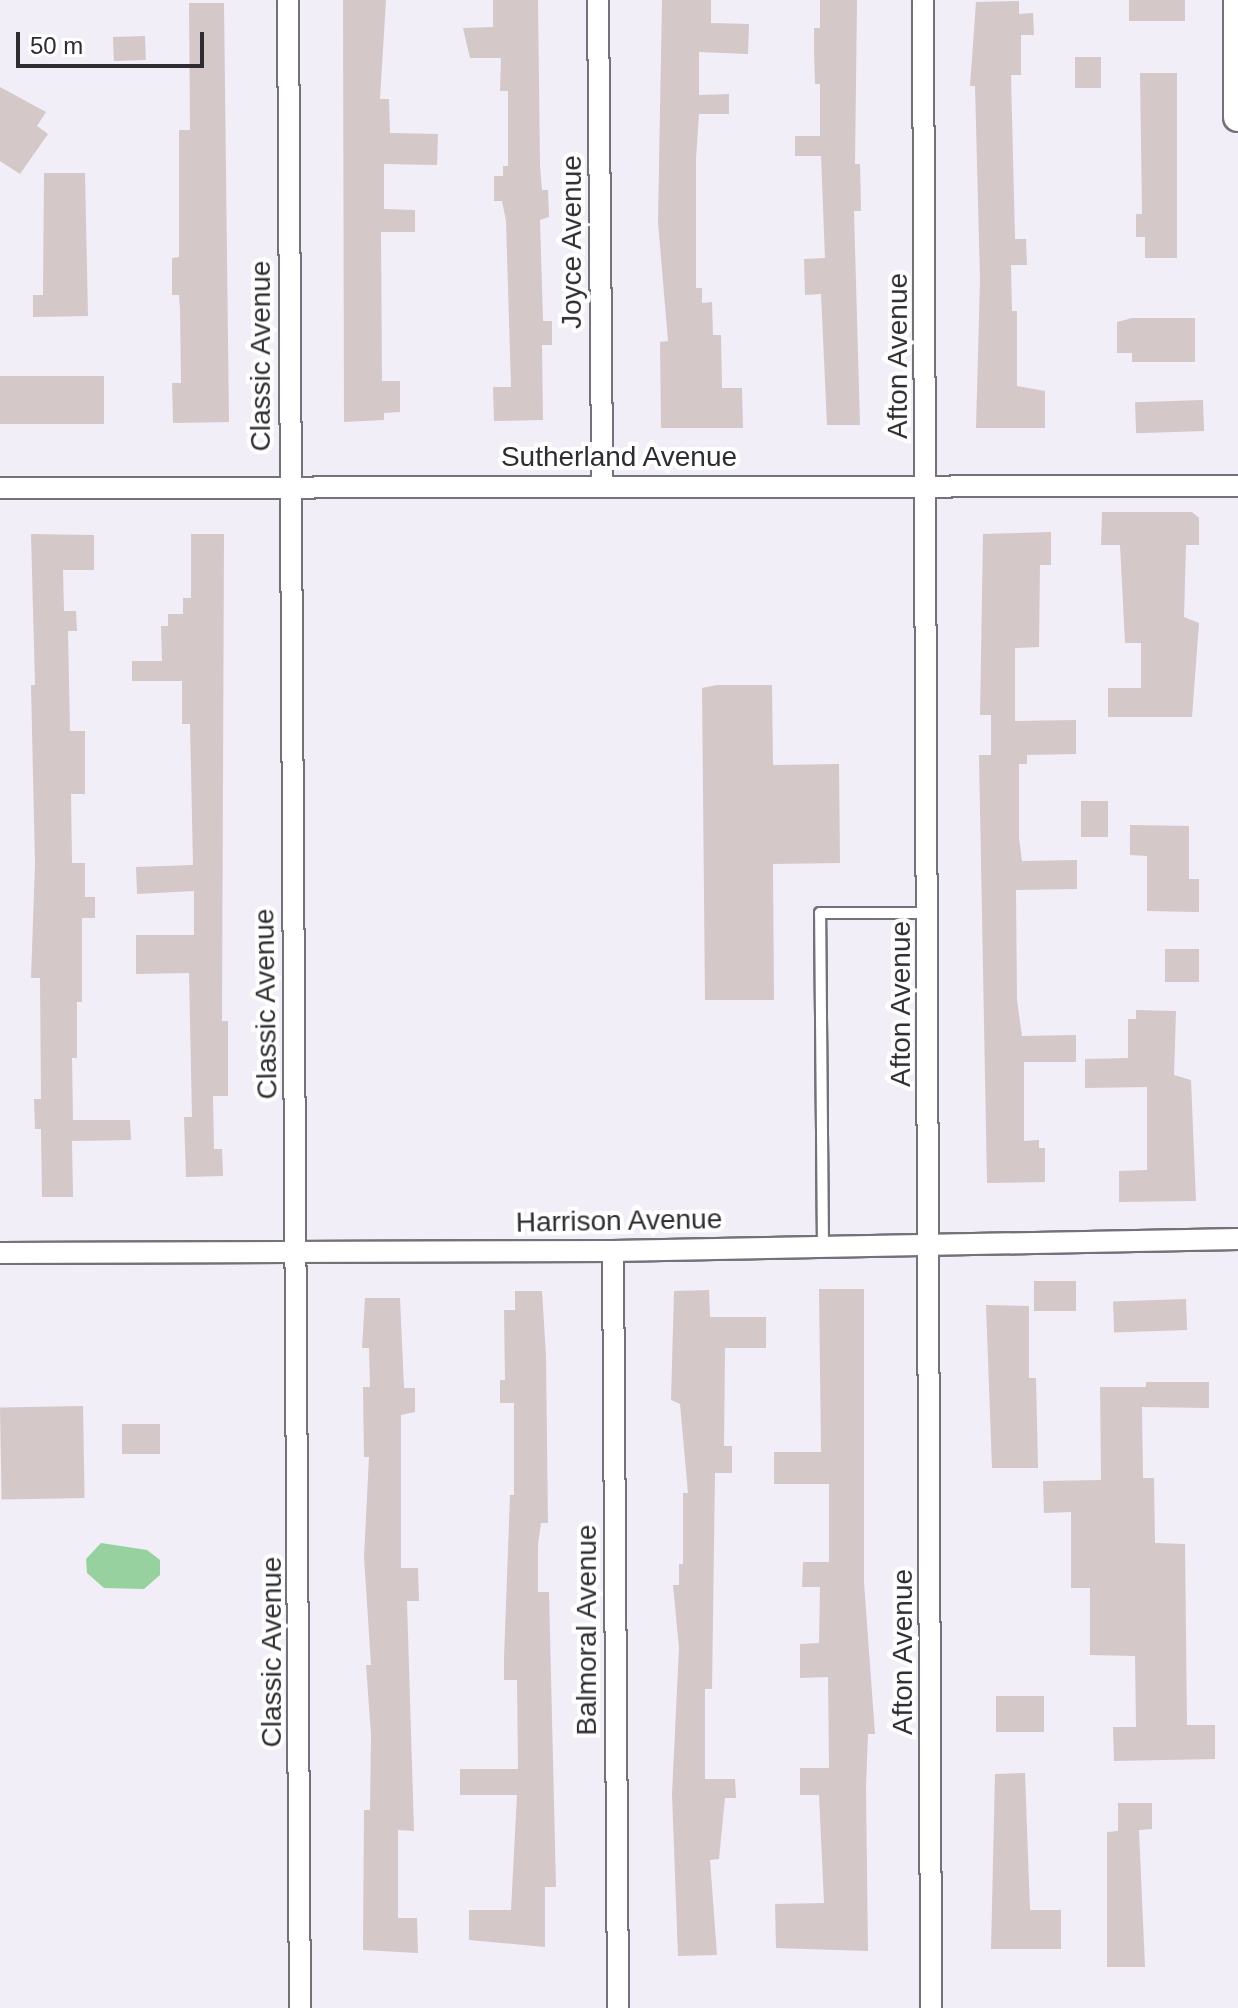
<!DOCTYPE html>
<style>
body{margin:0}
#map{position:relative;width:1238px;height:2008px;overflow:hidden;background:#f1eef7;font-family:Arial,sans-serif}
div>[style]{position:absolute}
.green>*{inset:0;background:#98d1a0}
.building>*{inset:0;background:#d4c8c8;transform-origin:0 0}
.roads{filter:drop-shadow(2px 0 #747179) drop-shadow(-2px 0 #747179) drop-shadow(0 2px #747179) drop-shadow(0 -2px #747179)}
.service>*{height:10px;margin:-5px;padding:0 5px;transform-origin:5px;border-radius:5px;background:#fff}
.minor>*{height:20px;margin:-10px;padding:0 10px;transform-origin:10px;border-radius:10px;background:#fff}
.secondary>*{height:28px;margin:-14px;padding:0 14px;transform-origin:14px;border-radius:14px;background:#fff}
span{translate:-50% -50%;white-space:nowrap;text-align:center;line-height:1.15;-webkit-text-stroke:8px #fff;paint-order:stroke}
.street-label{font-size:28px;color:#2e2c30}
.scale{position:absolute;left:16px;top:32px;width:188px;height:36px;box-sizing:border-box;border:4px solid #2e2c30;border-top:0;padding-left:10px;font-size:24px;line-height:28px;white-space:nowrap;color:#2e2c30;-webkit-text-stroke:6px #fff;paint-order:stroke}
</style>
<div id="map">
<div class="green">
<i style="clip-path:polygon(101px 1543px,147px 1550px,160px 1560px,160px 1575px,144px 1589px,104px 1588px,87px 1573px,86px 1559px)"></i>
</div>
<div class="building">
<i style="clip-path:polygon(343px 0,386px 0,380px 99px,389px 99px,390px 133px,438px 134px,437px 165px,384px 164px,384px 209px,415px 210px,415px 232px,381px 232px,382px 381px,400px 381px,400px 412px,384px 413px,384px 420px,344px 422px)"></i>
<i style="clip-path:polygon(493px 0,538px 0,540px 166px,542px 190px,548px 190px,549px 217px,540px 220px,543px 321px,552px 321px,552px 345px,542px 345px,543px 420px,494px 421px,493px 387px,511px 387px,506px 221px,502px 201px,494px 201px,494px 176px,503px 176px,503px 166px,508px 166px,508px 91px,500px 91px,501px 58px,470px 58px,463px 28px,493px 27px)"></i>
<i style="clip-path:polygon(662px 0,711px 0,711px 23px,749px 24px,748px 54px,699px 52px,699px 95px,729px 94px,729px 114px,699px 114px,696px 159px,696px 288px,702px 288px,702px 303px,712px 302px,713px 335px,721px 335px,722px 388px,742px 388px,743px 428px,661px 428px,660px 342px,668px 341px,658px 222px)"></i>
<i style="clip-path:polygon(820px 0,857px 0,855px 164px,860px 164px,861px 211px,854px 211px,860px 425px,827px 425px,821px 294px,805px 295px,804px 259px,825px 258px,821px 156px,795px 156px,795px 136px,820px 136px,820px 84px,815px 84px,814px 49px,814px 28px,820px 28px)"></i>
<i style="left:1129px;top:0;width:56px;height:21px"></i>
<i style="clip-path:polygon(1019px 1px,1019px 14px,1033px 13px,1034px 35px,1021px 35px,1021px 75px,1011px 75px,1015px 239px,1026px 239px,1027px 265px,1011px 265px,1012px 311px,1017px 311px,1017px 386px,1045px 391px,1045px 428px,976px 428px,980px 279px,975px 86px,970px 86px,976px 2px)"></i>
<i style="clip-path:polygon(189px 3px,224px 3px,229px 422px,173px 423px,172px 383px,181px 383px,180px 310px,179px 295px,172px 295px,172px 258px,179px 257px,179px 130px,190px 130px)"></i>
<i style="left:145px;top:36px;width:24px;height:32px;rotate:88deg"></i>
<i style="left:1075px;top:57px;width:26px;height:31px"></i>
<i style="clip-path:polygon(1140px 73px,1177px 73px,1177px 258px,1145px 258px,1145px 237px,1136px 237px,1136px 214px,1142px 214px)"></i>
<i style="clip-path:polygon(0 87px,46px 112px,37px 126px,48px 134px,20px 174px,0 161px)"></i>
<i style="clip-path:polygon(44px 173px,85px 173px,88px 316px,33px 317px,33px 295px,43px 295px)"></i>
<i style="clip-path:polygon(1132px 318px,1195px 318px,1195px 362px,1132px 362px,1132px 353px,1117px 353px,1117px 322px)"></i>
<i style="left:104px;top:376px;width:48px;height:104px;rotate:90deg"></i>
<i style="left:1203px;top:400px;width:31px;height:68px;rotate:88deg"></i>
<i style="clip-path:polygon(1102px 512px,1192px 512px,1199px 518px,1199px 545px,1186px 545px,1184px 617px,1199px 623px,1192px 717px,1108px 717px,1108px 688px,1141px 688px,1141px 643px,1125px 643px,1120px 545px,1101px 545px)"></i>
<i style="clip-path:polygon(1051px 532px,1051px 565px,1040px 565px,1039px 647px,1015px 648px,1015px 721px,1076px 720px,1076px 754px,1027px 755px,1027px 764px,1019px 764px,1019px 838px,1022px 861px,1077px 860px,1077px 889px,1016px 890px,1017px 1000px,1022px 1036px,1076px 1035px,1076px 1062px,1024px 1062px,1024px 1141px,1039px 1140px,1039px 1148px,1045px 1148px,1045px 1182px,987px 1183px,979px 755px,991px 755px,991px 715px,980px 715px,983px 534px)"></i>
<i style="clip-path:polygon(31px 534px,94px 535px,94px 570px,63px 570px,64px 611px,76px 611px,77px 631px,68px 631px,70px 731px,85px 731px,85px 794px,71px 794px,72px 863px,85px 863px,85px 897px,95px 897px,95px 918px,82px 918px,82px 1002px,77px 1002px,77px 1058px,72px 1058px,73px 1120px,130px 1120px,131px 1140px,72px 1141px,73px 1197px,42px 1197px,41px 1129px,35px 1129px,34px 1099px,41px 1099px,40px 978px,31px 978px,35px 864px,31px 685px,35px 685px)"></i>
<i style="clip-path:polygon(191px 534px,224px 534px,222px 1021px,228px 1021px,228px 1096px,213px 1096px,214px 1149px,222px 1149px,223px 1176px,186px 1177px,184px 1117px,192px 1117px,189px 973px,136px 974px,136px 935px,194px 935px,194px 891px,137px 894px,136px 867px,193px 865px,190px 724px,182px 724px,182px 681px,132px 681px,132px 661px,162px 661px,161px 626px,168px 626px,168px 614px,183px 614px,183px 598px,191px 598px)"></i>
<i style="clip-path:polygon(717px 685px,772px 685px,773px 765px,839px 764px,840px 863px,773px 864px,774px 1000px,705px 1000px,702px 688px)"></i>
<i style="left:1081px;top:801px;width:27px;height:36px"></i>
<i style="clip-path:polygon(1130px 825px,1189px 826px,1189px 879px,1199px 879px,1199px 912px,1147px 911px,1147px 856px,1130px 855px)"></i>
<i style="left:1165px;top:949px;width:34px;height:33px"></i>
<i style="clip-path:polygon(1136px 1010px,1176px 1011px,1174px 1075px,1191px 1080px,1196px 1201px,1119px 1202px,1119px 1171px,1147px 1170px,1147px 1087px,1085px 1088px,1085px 1059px,1128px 1058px,1128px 1019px,1136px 1019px)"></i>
<i style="left:1076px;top:1281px;width:30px;height:42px;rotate:90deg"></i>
<i style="clip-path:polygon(819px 1289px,864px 1289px,864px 1582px,875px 1734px,868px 1734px,866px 1787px,868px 1951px,776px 1948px,775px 1904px,824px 1903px,819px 1795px,800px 1795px,800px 1768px,829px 1768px,828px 1677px,800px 1678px,800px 1644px,819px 1643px,820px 1587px,802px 1587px,803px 1562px,829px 1562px,829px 1484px,774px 1484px,774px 1452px,821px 1452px)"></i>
<i style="clip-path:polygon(709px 1290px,710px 1317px,766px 1317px,766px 1348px,725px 1348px,724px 1446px,732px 1446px,732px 1473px,715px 1473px,712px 1689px,705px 1689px,705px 1779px,735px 1779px,736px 1798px,725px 1798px,719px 1859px,710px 1860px,717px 1955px,678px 1956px,672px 1794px,679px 1648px,673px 1585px,679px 1585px,679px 1564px,683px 1564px,683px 1493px,688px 1493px,680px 1404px,671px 1400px,674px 1291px)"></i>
<i style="clip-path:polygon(515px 1291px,542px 1291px,546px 1356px,548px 1523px,541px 1523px,538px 1545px,538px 1592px,549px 1592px,556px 1887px,545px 1887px,545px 1947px,469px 1940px,469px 1910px,511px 1910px,517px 1795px,460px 1795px,460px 1769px,518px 1769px,517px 1680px,504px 1680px,504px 1659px,510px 1495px,514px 1495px,514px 1403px,500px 1403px,500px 1380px,505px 1380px,504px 1310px,515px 1310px)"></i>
<i style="clip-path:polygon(365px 1298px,400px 1298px,404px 1388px,415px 1388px,415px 1412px,401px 1415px,401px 1568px,418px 1568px,419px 1601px,407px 1601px,414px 1831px,398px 1830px,398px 1918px,417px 1918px,418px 1953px,363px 1950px,364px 1810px,370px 1810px,371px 1735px,366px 1665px,371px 1665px,364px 1557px,369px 1457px,364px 1457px,363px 1387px,370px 1387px,369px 1348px,362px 1348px)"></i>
<i style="left:1186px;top:1299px;width:31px;height:73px;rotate:88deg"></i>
<i style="clip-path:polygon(986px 1305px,1029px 1306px,1029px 1378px,1036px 1378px,1038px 1468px,992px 1468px)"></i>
<i style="clip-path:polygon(1146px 1382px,1209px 1382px,1209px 1408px,1142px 1407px,1143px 1478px,1154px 1478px,1155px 1543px,1185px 1544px,1187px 1725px,1215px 1725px,1215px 1759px,1114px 1761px,1113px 1727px,1136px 1727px,1135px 1656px,1090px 1655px,1090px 1588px,1071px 1588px,1071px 1512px,1044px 1513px,1043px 1481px,1101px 1480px,1100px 1387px,1146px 1387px)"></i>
<i style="left:83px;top:1406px;width:92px;height:83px;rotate:89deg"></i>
<i style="left:122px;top:1424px;width:38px;height:30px"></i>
<i style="left:996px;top:1696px;width:48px;height:36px"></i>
<i style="clip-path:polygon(1025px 1773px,1030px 1910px,1061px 1910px,1061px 1949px,991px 1949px,995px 1774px)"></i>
<i style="clip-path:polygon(1118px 1803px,1152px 1803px,1152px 1829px,1139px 1830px,1145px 1967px,1107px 1967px,1107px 1832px,1118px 1831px)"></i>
</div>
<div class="roads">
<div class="service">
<i style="left:823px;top:1246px;width:333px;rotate:-90.5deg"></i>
<i style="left:820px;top:913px;width:107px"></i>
</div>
<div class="minor">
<i style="left:288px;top:0;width:2008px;rotate:89.66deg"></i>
<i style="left:598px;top:0;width:484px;rotate:89.5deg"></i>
<i style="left:923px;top:0;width:2008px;rotate:89.77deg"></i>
<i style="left:0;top:488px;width:1238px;rotate:-0.09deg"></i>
<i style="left:613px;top:1251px;width:757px;rotate:89.62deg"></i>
<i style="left:0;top:1253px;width:613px;rotate:-0.19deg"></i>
<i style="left:613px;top:1251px;width:625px;rotate:-1.1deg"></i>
</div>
<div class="secondary">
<i style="left:1238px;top:0;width:117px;rotate:90deg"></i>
</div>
</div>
<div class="street-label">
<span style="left:572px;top:242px;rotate:-90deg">Joyce Avenue</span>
<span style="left:261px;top:356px;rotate:-90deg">Classic Avenue</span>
<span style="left:898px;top:356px;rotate:-90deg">Afton Avenue</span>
<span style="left:619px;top:457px">Sutherland Avenue</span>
<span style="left:266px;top:1004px;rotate:-91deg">Classic Avenue</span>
<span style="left:901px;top:1004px;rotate:-90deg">Afton Avenue</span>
<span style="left:619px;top:1221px;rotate:-1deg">Harrison Avenue</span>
<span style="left:587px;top:1630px;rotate:-90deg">Balmoral Avenue</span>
<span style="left:272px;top:1652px;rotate:-90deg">Classic Avenue</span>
<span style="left:903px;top:1652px;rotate:-90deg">Afton Avenue</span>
</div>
<div class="scale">50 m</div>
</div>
